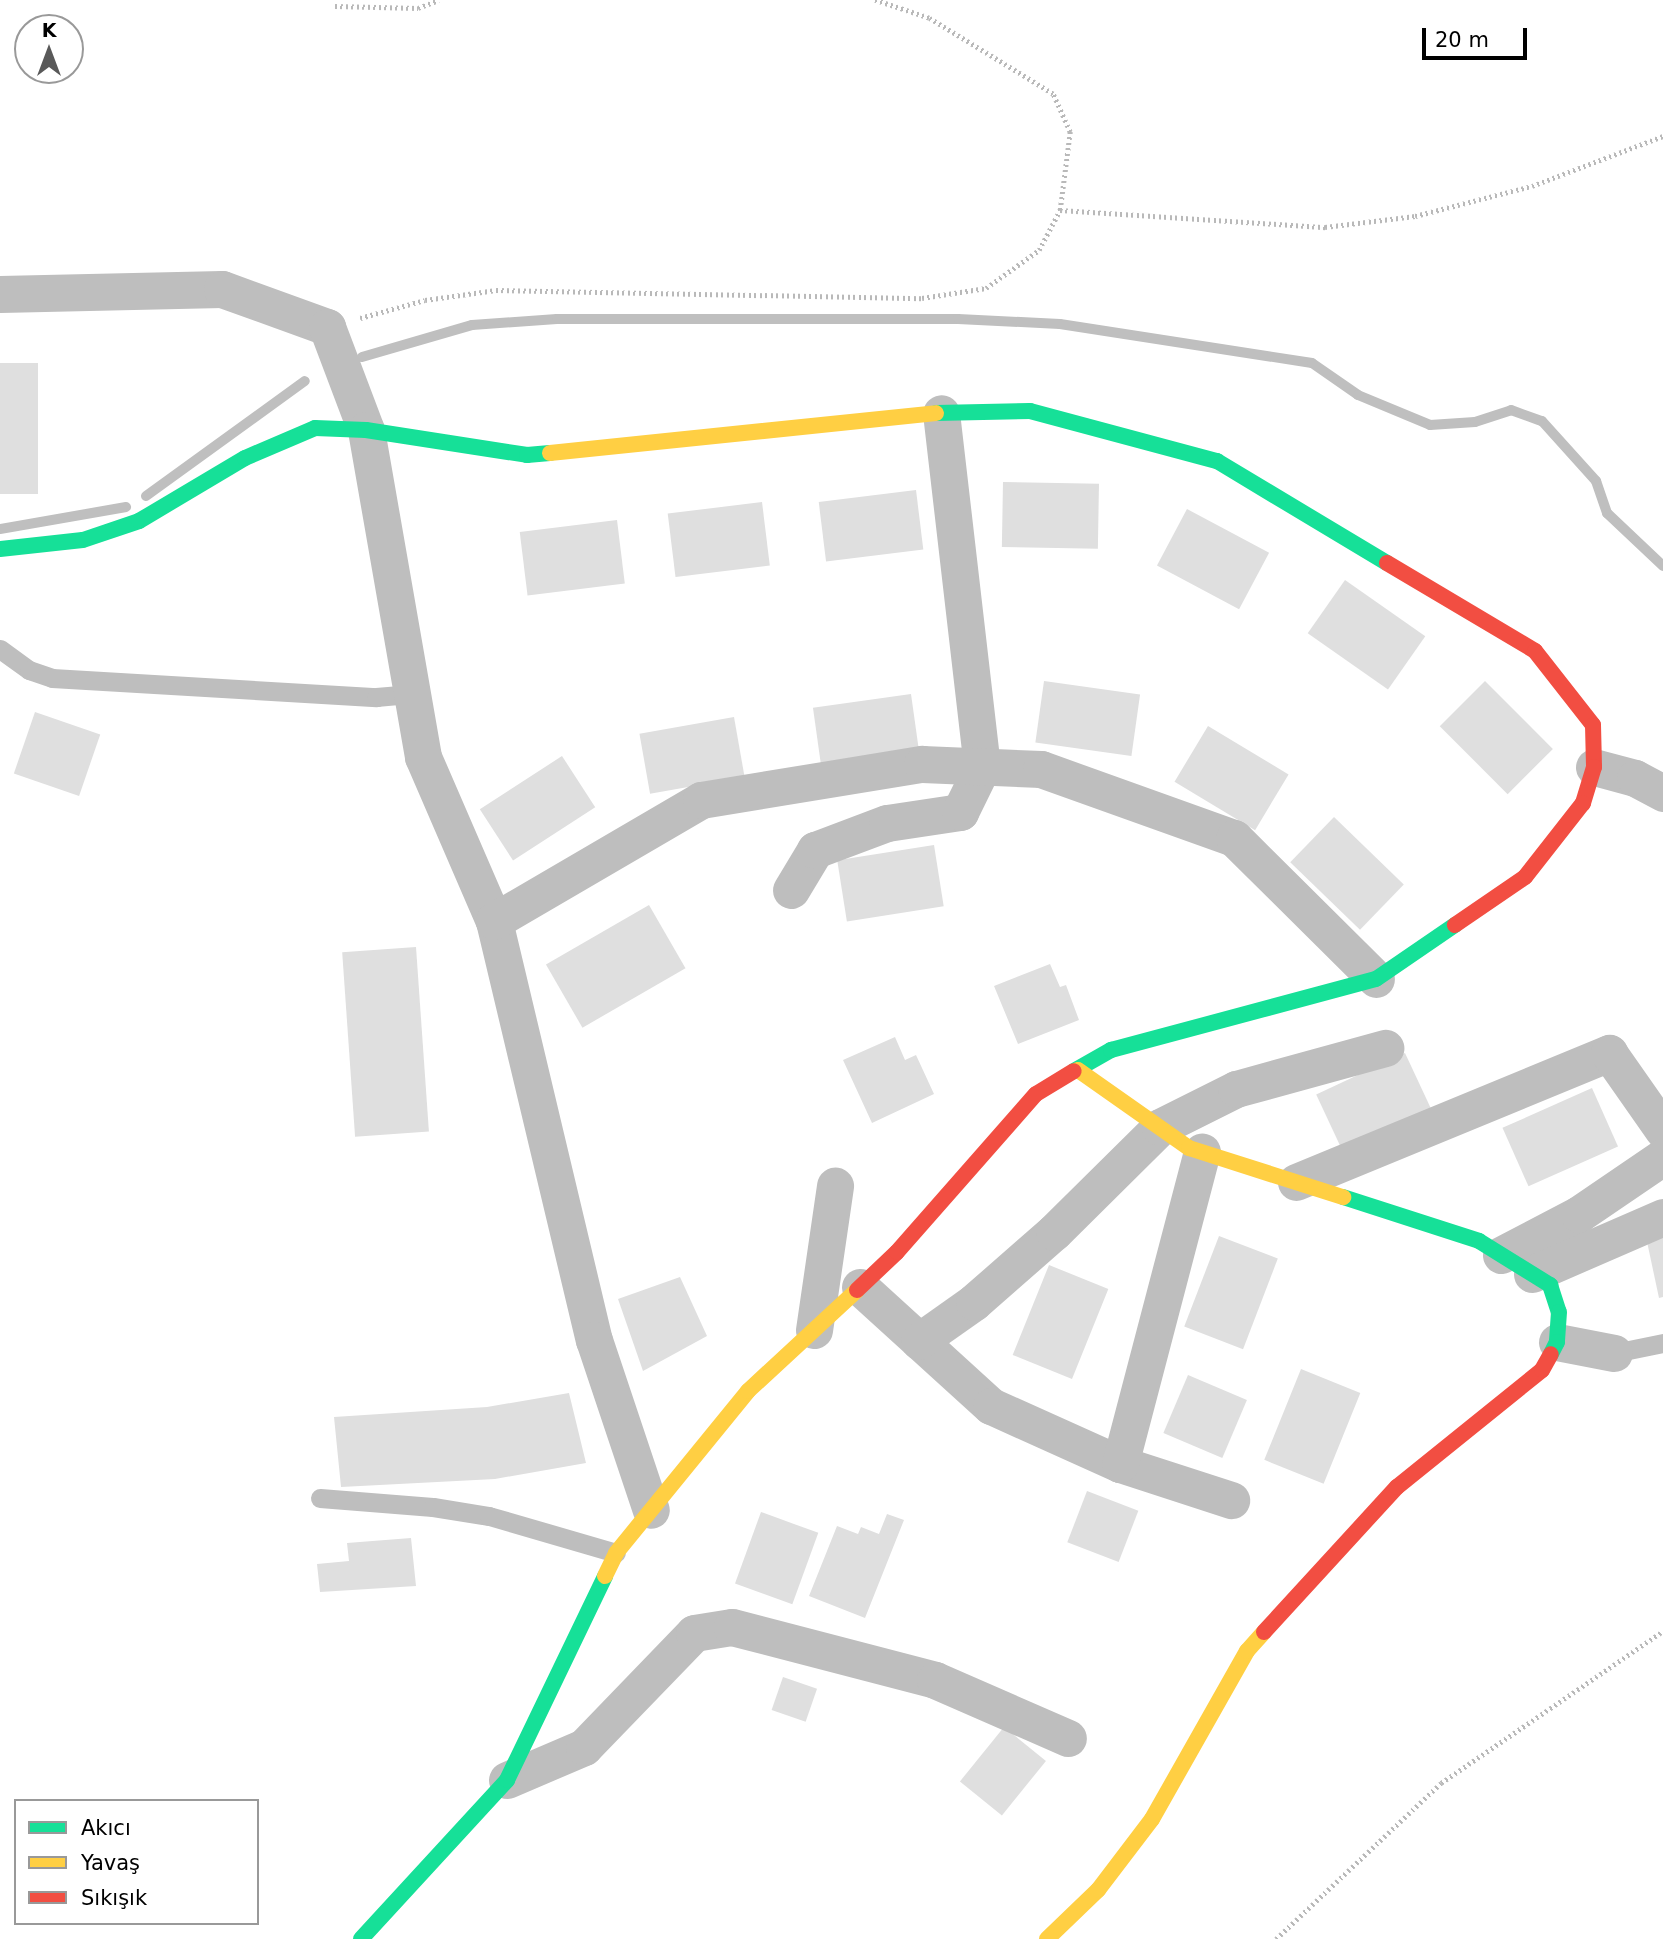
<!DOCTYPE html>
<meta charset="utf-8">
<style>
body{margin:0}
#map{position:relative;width:1663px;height:1939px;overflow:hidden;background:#fff;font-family:"DejaVu Sans",sans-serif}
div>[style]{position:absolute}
.stream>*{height:10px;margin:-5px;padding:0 5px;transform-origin:5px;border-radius:5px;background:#bfbfbf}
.building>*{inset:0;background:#dfdfdf;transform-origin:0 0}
.path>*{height:4.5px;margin-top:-2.25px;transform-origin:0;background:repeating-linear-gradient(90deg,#b9b9b9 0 2px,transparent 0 5.5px)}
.lane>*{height:19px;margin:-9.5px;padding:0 9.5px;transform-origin:9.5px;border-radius:9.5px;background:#bebebe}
.street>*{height:37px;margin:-18.5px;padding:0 18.5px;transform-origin:18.5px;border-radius:18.5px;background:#bebebe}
.fast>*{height:16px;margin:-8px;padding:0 8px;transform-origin:8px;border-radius:8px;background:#16e098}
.slow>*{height:16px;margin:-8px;padding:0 8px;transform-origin:8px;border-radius:8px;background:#ffcf43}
.jam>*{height:16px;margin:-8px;padding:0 8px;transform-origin:8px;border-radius:8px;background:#f24e42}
span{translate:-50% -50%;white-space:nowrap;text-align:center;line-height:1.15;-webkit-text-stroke:5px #fff;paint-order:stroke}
.legend{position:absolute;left:14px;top:1799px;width:245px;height:126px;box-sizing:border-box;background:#fff;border:2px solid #999;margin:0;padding:9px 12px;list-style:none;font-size:21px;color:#000}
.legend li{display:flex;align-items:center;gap:14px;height:35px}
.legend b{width:35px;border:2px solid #999}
.north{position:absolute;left:14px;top:14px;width:70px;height:70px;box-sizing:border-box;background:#fff;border:2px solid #999;border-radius:50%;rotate:0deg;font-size:19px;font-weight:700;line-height:28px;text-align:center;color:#000}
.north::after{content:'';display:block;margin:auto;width:24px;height:32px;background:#595959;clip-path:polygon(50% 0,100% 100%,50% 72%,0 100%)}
.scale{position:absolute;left:1422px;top:28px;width:105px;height:32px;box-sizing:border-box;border:4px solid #000;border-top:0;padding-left:9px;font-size:21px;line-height:24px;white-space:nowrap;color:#000;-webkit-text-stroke:5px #fff;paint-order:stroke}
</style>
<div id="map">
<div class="stream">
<i style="left:362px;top:357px;width:115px;rotate:-16.2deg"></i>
<i style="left:472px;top:325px;width:85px;rotate:-4deg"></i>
<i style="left:557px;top:319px;width:401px"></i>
<i style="left:958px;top:319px;width:102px;rotate:2.8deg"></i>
<i style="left:1060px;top:324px;width:255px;rotate:8.8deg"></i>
<i style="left:1312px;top:363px;width:56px;rotate:34.8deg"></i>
<i style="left:1358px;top:395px;width:78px;rotate:22.6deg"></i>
<i style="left:1430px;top:425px;width:45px;rotate:-3.8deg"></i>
<i style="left:1475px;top:422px;width:38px;rotate:-18deg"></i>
<i style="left:1511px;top:410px;width:33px;rotate:20deg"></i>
<i style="left:1542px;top:421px;width:81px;rotate:48deg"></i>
<i style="left:1596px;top:481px;width:34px;rotate:71deg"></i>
<i style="left:1607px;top:513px;width:77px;rotate:43.4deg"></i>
<i style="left:146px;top:496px;width:196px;rotate:-35.9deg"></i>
<i style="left:0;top:529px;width:128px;rotate:-9.9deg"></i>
</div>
<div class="building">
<i style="left:0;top:363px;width:38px;height:131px"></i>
<i style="left:1003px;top:482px;width:96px;height:65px;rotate:1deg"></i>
<i style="left:916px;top:490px;width:60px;height:98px;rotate:83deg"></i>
<i style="left:762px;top:502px;width:64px;height:95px;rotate:83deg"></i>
<i style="left:1187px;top:509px;width:93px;height:64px;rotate:28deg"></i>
<i style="left:617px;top:520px;width:64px;height:98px;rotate:83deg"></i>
<i style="left:1345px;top:580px;width:98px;height:65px;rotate:35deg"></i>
<i style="left:1044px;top:681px;width:97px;height:62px;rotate:8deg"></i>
<i style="left:1485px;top:681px;width:96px;height:64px;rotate:45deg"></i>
<i style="left:911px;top:694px;width:62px;height:99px;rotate:82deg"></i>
<i style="left:35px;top:712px;width:69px;height:65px;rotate:19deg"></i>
<i style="left:734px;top:717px;width:61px;height:96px;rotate:80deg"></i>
<i style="left:1208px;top:726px;width:94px;height:65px;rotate:31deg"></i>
<i style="left:562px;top:756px;width:61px;height:98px;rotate:57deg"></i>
<i style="left:1334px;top:817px;width:97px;height:63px;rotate:44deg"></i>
<i style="left:934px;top:845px;width:62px;height:98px;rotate:81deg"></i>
<i style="left:649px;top:905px;width:73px;height:119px;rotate:60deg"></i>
<i style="left:416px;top:947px;width:185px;height:74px;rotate:86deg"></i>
<i style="clip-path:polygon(1050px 964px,1060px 987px,1066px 985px,1079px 1020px,1018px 1044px,994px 986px)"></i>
<i style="clip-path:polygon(895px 1037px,905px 1060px,916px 1055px,934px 1094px,872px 1123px,843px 1060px)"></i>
<i style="left:1405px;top:1053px;width:63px;height:98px;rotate:65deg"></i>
<i style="left:1592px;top:1088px;width:64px;height:98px;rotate:66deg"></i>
<i style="clip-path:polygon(1663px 1233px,1663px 1297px,1659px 1298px,1646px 1237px)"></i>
<i style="left:1219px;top:1236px;width:63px;height:97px;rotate:21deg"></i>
<i style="left:1049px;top:1265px;width:64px;height:97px;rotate:22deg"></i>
<i style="clip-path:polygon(680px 1277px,707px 1336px,643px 1371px,618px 1299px)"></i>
<i style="left:1301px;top:1369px;width:64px;height:98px;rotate:22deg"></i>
<i style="left:1188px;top:1375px;width:64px;height:63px;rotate:23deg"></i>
<i style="clip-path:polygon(569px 1393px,586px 1463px,495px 1479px,341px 1487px,334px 1417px,487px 1407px)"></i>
<i style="left:1087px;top:1491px;width:55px;height:55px;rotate:21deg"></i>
<i style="left:761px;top:1512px;width:61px;height:76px;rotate:20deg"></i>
<i style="clip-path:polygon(887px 1514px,904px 1520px,865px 1618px,809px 1596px,837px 1526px,858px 1534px,861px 1527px,879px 1534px)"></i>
<i style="clip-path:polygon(411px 1538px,416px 1586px,320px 1592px,317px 1564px,349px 1561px,347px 1543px)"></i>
<i style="left:783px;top:1677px;width:36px;height:35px;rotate:19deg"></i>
<i style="left:1004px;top:1727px;width:54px;height:70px;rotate:39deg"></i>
</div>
<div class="path">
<i style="left:335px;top:6px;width:83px;rotate:1.4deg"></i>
<i style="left:418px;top:8px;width:22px;rotate:-21deg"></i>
<i style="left:1060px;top:210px;width:266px;rotate:3.7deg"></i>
<i style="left:1325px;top:227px;width:91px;rotate:-7deg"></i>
<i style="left:1415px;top:216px;width:121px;rotate:-14.4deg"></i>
<i style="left:1532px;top:186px;width:140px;rotate:-20.9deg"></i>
<i style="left:360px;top:318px;width:67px;rotate:-15.5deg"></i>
<i style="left:425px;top:300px;width:72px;rotate:-8deg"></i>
<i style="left:496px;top:290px;width:426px;rotate:1.1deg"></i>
<i style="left:922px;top:298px;width:65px;rotate:-8.9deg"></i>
<i style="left:986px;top:288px;width:65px;rotate:-35.6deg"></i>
<i style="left:1039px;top:250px;width:45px;rotate:-62.3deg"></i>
<i style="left:1060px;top:210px;width:79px;rotate:-82.7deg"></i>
<i style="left:1070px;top:132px;width:42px;rotate:-114.1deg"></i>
<i style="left:1053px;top:94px;width:145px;rotate:-148.5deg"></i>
<i style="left:929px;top:18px;width:57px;rotate:-161.6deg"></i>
<i style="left:1276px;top:1939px;width:227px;rotate:-43.4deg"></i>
<i style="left:1441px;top:1783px;width:269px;rotate:-34.4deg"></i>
</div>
<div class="lane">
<i style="left:0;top:649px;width:36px;rotate:36deg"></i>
<i style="left:29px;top:670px;width:24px;rotate:19deg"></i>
<i style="left:52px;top:678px;width:325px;rotate:3.4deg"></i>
<i style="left:376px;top:697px;width:36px;rotate:-5deg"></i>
<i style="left:1614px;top:1353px;width:50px;rotate:-11.5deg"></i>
<i style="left:320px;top:1498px;width:113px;rotate:4.6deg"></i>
<i style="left:433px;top:1507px;width:57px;rotate:9.1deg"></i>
<i style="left:489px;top:1516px;width:132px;rotate:16.2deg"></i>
</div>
<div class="street">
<i style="left:0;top:294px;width:222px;rotate:-1.3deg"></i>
<i style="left:222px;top:289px;width:112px;rotate:19.9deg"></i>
<i style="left:327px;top:327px;width:110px;rotate:69.3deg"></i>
<i style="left:366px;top:430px;width:332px;rotate:80.1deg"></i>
<i style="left:423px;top:757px;width:179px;rotate:66.6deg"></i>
<i style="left:494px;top:921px;width:431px;rotate:76.6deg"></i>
<i style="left:594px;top:1340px;width:179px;rotate:71.5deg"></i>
<i style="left:1594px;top:767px;width:42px;rotate:15deg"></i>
<i style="left:1635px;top:778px;width:32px;rotate:28deg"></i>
<i style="left:791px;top:890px;width:47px;rotate:-59deg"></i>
<i style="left:815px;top:850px;width:77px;rotate:-20.6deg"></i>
<i style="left:887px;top:823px;width:74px;rotate:-8.6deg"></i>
<i style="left:960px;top:812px;width:50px;rotate:-63.9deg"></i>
<i style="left:982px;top:767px;width:356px;rotate:-96.6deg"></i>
<i style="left:494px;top:921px;width:240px;rotate:-30.3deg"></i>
<i style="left:701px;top:800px;width:224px;rotate:-9.3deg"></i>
<i style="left:922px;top:764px;width:119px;rotate:2.4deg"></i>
<i style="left:1041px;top:769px;width:205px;rotate:19.7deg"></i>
<i style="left:1234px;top:838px;width:200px;rotate:44.8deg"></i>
<i style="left:1296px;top:1182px;width:339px;rotate:-22.4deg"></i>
<i style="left:1609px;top:1053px;width:94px;rotate:55deg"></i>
<i style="left:1501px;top:1255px;width:88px;rotate:-27.7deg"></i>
<i style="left:1579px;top:1214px;width:102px;rotate:-34.2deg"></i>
<i style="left:1532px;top:1274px;width:143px;rotate:-23.5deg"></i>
<i style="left:860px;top:1287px;width:177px;rotate:42.3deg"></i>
<i style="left:991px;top:1406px;width:141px;rotate:24.2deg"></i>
<i style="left:1120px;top:1464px;width:117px;rotate:18deg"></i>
<i style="left:814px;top:1330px;width:146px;rotate:-81.7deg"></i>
<i style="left:919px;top:1341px;width:67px;rotate:-35.3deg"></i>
<i style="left:974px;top:1302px;width:106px;rotate:-41.2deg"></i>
<i style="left:1054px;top:1232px;width:149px;rotate:-44.7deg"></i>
<i style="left:1160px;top:1127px;width:85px;rotate:-26.6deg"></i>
<i style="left:1236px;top:1089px;width:155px;rotate:-15.4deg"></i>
<i style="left:1557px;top:1342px;width:58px;rotate:10.9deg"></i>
<i style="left:1120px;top:1464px;width:323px;rotate:-75.3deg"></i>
<i style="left:507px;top:1780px;width:84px;rotate:-23.2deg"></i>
<i style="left:584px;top:1747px;width:158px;rotate:-46deg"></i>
<i style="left:694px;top:1633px;width:38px;rotate:-9deg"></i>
<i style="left:732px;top:1627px;width:210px;rotate:14.6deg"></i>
<i style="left:935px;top:1680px;width:145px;rotate:23.6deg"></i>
</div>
<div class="fast">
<i style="left:936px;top:413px;width:94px;rotate:-1.2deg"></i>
<i style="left:1030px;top:411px;width:194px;rotate:15deg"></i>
<i style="left:1217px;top:461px;width:198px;rotate:31deg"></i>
<i style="left:0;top:549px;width:83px;rotate:-6.2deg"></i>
<i style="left:83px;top:540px;width:59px;rotate:-18.7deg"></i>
<i style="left:139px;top:521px;width:123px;rotate:-30.7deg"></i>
<i style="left:245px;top:458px;width:76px;rotate:-23.2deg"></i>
<i style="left:315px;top:428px;width:51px;rotate:2.2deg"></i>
<i style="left:366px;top:430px;width:163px;rotate:8.8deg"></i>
<i style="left:527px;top:455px;width:23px;rotate:-5deg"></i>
<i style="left:1074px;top:1071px;width:43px;rotate:-29.6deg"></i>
<i style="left:1111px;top:1050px;width:274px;rotate:-15deg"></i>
<i style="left:1376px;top:979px;width:96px;rotate:-34.4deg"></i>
<i style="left:1343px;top:1197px;width:143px;rotate:17.9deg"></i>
<i style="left:1479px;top:1241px;width:84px;rotate:31.8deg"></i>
<i style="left:1550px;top:1285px;width:28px;rotate:72deg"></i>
<i style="left:1559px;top:1312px;width:30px;rotate:94deg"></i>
<i style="left:1557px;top:1342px;width:13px;rotate:117deg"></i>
<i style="left:361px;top:1939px;width:216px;rotate:-47.4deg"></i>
<i style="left:507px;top:1780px;width:226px;rotate:-64.3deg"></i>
</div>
<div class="slow">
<i style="left:550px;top:453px;width:388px;rotate:-5.9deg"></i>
<i style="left:1078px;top:1070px;width:136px;rotate:35.1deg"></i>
<i style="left:1189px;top:1148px;width:162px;rotate:17.7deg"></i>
<i style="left:605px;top:1576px;width:25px;rotate:-64deg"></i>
<i style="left:616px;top:1553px;width:209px;rotate:-50.8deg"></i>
<i style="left:748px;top:1391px;width:149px;rotate:-42.8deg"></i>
<i style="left:1047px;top:1939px;width:71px;rotate:-43.9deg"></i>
<i style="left:1098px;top:1890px;width:89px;rotate:-52.7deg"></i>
<i style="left:1152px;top:1819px;width:193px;rotate:-60.5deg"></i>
<i style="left:1247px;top:1651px;width:25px;rotate:-48deg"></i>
</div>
<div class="jam">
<i style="left:1387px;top:563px;width:172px;rotate:30.7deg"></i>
<i style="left:1535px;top:651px;width:94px;rotate:51.9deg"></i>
<i style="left:1593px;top:725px;width:42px;rotate:88.6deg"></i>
<i style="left:1594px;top:767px;width:38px;rotate:107deg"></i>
<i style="left:1583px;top:803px;width:94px;rotate:128.1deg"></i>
<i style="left:1525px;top:877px;width:85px;rotate:145.6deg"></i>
<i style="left:857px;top:1290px;width:55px;rotate:-43.5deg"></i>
<i style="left:897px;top:1252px;width:210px;rotate:-48.7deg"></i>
<i style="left:1036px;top:1094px;width:44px;rotate:-31.2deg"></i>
<i style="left:1264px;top:1632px;width:197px;rotate:-47.5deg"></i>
<i style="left:1397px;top:1487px;width:186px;rotate:-38.9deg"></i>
<i style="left:1542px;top:1370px;width:18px;rotate:-61deg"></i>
</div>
<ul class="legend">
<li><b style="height:9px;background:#16e098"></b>Akıcı</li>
<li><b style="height:9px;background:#ffcf43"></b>Yavaş</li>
<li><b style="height:9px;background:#f24e42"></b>Sıkışık</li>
</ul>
<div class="north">K</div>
<div class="scale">20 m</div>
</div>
